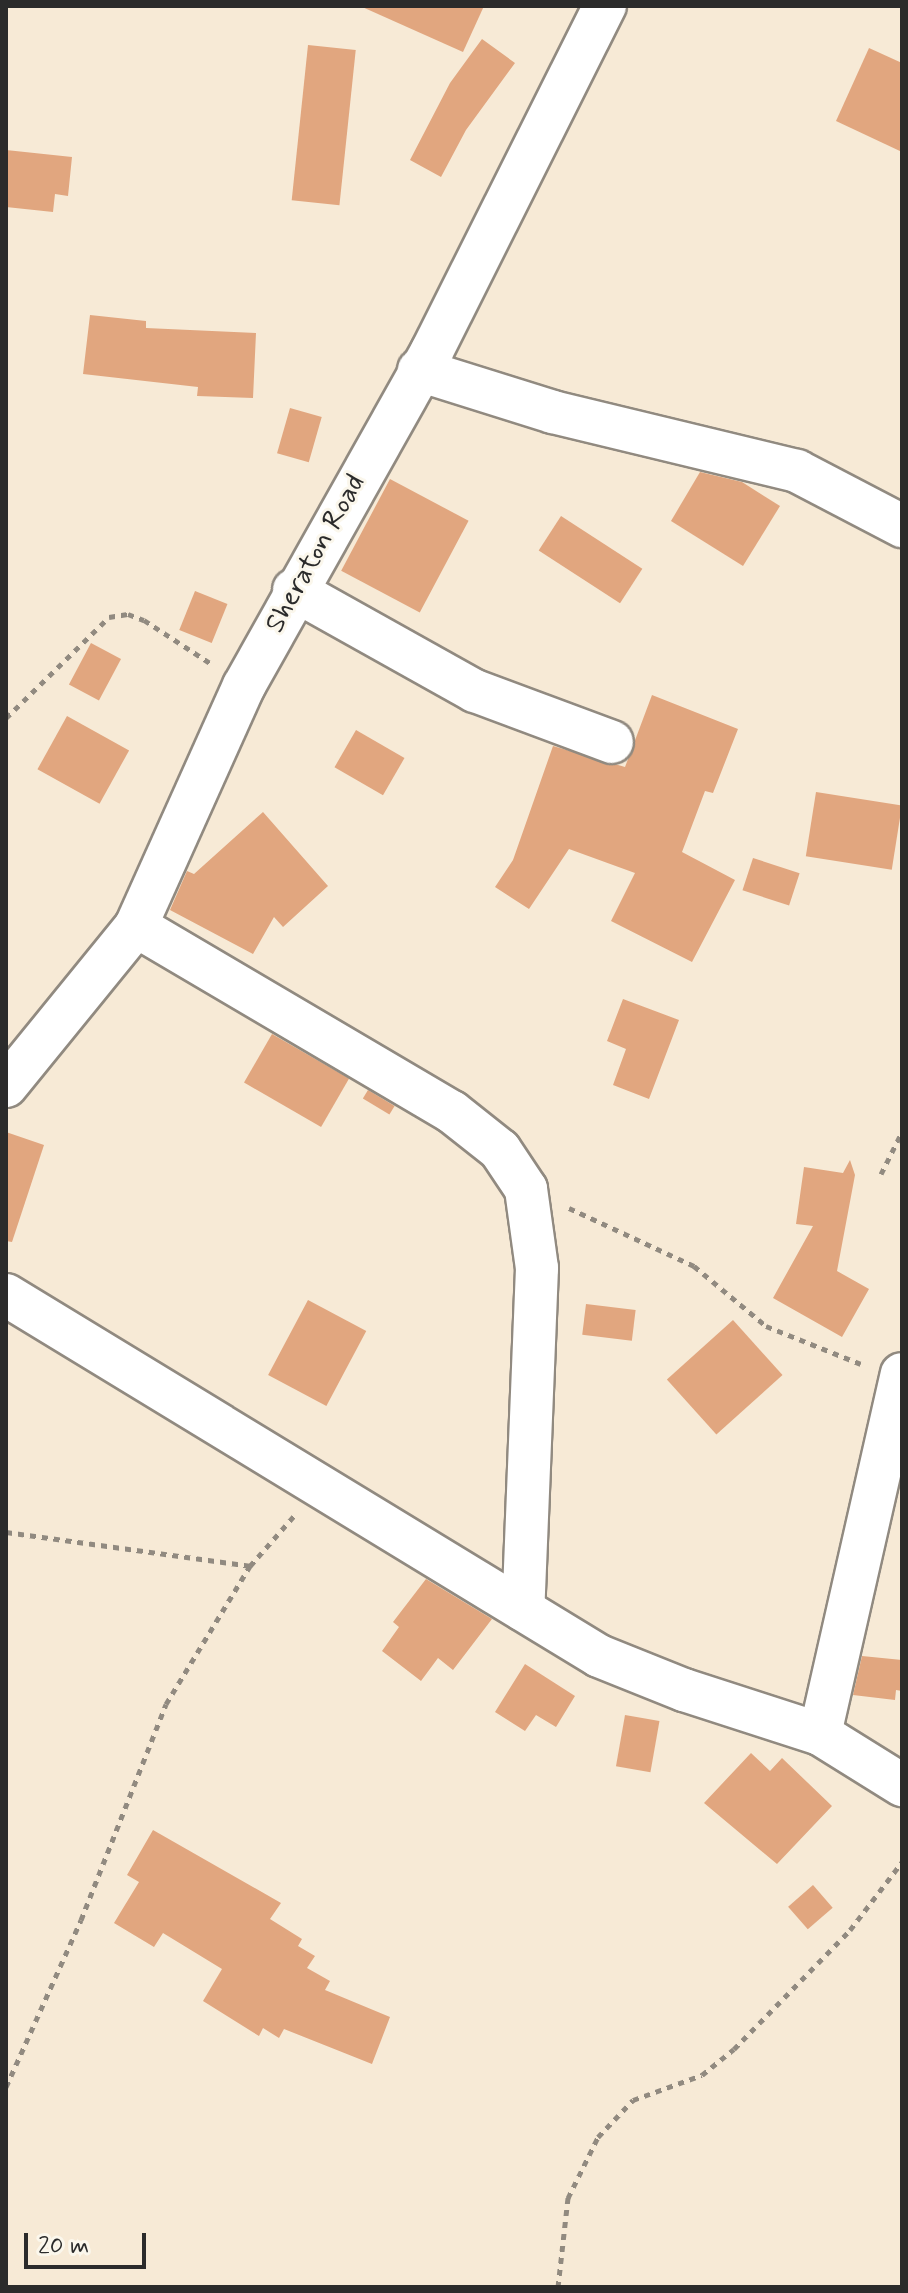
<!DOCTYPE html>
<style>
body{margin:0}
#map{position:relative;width:908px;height:2293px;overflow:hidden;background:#f7ead6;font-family:Mynerve,sans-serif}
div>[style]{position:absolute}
.building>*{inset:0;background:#e1a67f;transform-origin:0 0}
.path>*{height:5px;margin-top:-2.5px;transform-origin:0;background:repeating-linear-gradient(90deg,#918a80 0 6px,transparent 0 12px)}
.roads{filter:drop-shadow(2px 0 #918a80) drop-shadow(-2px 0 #918a80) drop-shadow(0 2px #918a80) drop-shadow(0 -2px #918a80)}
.street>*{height:42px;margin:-21px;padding:0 21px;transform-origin:21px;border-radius:21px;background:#fff}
span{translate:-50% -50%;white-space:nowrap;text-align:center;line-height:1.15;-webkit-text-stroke:6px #fbf7ec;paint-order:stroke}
.street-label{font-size:28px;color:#2b2b2b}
.frame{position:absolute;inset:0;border:8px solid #2b2b2b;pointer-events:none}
.scale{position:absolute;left:24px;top:2233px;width:122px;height:36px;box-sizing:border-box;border:4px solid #2b2b2b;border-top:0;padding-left:10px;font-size:24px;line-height:28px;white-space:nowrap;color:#2b2b2b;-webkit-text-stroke:6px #fbf7ec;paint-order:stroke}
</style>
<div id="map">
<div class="building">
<i style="clip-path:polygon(360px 6px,484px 6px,463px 52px)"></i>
<i style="clip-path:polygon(482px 39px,515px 63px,466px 130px,441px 177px,410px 160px,450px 83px)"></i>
<i style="left:308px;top:45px;width:48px;height:156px;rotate:6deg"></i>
<i style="clip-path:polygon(869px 48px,902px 63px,902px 152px,836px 121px)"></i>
<i style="clip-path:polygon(6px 150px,72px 157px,68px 196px,55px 194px,53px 212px,6px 207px)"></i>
<i style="clip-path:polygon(90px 315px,146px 321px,146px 328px,256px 333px,253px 398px,197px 396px,198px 387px,83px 374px)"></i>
<i style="left:290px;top:408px;width:33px;height:47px;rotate:16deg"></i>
<i style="clip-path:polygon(700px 472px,742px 482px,780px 506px,743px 566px,671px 521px)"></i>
<i style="left:390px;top:479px;width:89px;height:104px;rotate:28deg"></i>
<i style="left:561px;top:516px;width:97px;height:41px;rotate:33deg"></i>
<i style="left:195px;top:591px;width:35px;height:42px;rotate:22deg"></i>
<i style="left:91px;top:643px;width:34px;height:47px;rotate:28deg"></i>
<i style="clip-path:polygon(652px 695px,738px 729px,713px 793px,705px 791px,682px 852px,735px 880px,692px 962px,611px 921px,635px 873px,569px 849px,529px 909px,495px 887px,513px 860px,553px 746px,625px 767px)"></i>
<i style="left:67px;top:716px;width:71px;height:61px;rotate:29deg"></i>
<i style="left:356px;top:730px;width:56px;height:43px;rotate:30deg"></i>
<i style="left:816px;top:792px;width:87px;height:65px;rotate:9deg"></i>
<i style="clip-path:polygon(263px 812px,328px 886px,283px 927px,274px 917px,253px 954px,170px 910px,187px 871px,194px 874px)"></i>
<i style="left:753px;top:858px;width:49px;height:34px;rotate:18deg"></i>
<i style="clip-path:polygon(623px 999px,679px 1020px,649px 1099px,613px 1085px,626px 1049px,607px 1041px)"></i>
<i style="left:272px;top:1034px;width:89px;height:56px;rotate:30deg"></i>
<i style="left:368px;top:1090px;width:31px;height:10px;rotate:31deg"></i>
<i style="clip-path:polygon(6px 1132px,44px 1145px,12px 1242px,6px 1241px)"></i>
<i style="clip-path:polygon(850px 1160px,855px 1175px,837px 1271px,869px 1289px,842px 1337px,773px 1298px,813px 1226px,796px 1224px,804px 1167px,843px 1173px)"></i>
<i style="left:308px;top:1300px;width:66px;height:85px;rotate:28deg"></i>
<i style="left:586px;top:1304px;width:50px;height:31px;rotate:7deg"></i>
<i style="left:733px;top:1320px;width:74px;height:89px;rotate:48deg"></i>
<i style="clip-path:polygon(426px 1579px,492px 1619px,453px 1670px,438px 1658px,421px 1681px,382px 1651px,399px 1627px,393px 1622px)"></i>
<i style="clip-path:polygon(862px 1656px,902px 1660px,902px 1691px,896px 1690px,895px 1700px,853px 1695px)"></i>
<i style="clip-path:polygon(525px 1664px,575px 1696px,556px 1727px,536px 1715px,525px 1731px,495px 1712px)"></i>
<i style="left:625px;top:1715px;width:35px;height:52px;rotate:10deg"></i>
<i style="clip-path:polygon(751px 1753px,770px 1771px,782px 1758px,832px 1806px,777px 1864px,704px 1803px)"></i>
<i style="clip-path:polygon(153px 1830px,281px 1903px,270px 1919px,302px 1939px,298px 1946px,315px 1956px,307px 1968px,330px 1981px,325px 1990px,390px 2017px,372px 2064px,284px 2029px,279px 2038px,263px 2028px,259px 2036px,203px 2001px,222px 1969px,163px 1933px,154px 1947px,114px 1923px,139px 1882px,127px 1875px)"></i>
<i style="left:813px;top:1885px;width:30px;height:33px;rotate:49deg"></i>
</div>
<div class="path">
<i style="left:6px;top:718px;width:144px;rotate:-44.4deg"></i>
<i style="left:109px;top:617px;width:19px;rotate:-9deg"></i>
<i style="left:128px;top:614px;width:17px;rotate:21deg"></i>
<i style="left:144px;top:620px;width:79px;rotate:33.1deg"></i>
<i style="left:881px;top:1174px;width:47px;rotate:-63.4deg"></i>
<i style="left:569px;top:1208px;width:138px;rotate:24.9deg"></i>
<i style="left:694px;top:1266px;width:94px;rotate:39.8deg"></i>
<i style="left:766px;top:1326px;width:102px;rotate:21.8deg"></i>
<i style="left:6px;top:1532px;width:246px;rotate:7.9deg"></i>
<i style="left:6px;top:2087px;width:183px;rotate:-65.8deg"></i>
<i style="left:81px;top:1920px;width:232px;rotate:-68.5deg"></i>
<i style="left:166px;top:1704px;width:162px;rotate:-58.7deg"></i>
<i style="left:250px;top:1566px;width:67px;rotate:-48.7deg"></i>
<i style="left:558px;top:2287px;width:90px;rotate:-83.6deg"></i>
<i style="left:568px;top:2198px;width:68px;rotate:-63.8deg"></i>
<i style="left:598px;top:2137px;width:51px;rotate:-46.6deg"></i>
<i style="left:633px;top:2100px;width:73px;rotate:-19.9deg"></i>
<i style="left:702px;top:2075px;width:41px;rotate:-39.1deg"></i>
<i style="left:734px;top:2049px;width:166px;rotate:-45.7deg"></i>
<i style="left:850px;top:1930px;width:86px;rotate:-52.6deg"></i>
</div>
<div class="roads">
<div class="street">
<i style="left:419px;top:370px;width:140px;rotate:17.4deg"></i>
<i style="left:553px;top:412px;width:251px;rotate:13.6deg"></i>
<i style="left:797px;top:471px;width:119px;rotate:27.6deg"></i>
<i style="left:294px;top:590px;width:207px;rotate:29.2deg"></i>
<i style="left:475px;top:691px;width:146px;rotate:20.4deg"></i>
<i style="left:136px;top:926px;width:367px;rotate:30.5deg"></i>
<i style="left:452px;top:1112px;width:61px;rotate:38.4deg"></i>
<i style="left:500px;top:1150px;width:47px;rotate:56.3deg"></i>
<i style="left:526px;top:1189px;width:80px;rotate:82.1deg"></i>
<i style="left:537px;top:1268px;width:342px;rotate:92.3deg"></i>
<i style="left:6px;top:1086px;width:206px;rotate:-50.9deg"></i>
<i style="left:136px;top:926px;width:263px;rotate:-65.8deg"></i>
<i style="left:244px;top:686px;width:384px;rotate:-60.7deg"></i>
<i style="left:432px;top:351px;width:386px;rotate:-63.4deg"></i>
<i style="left:6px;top:1295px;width:694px;rotate:31.33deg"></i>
<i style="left:599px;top:1656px;width:92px;rotate:21.8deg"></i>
<i style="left:684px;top:1690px;width:143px;rotate:17.9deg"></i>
<i style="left:820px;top:1734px;width:97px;rotate:31.9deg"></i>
<i style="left:820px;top:1734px;width:369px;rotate:-77.2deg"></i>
</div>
</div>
<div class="street-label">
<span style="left:316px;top:554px;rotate:-61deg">Sheraton Road</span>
</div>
<div class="frame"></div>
<div class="scale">20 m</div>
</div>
